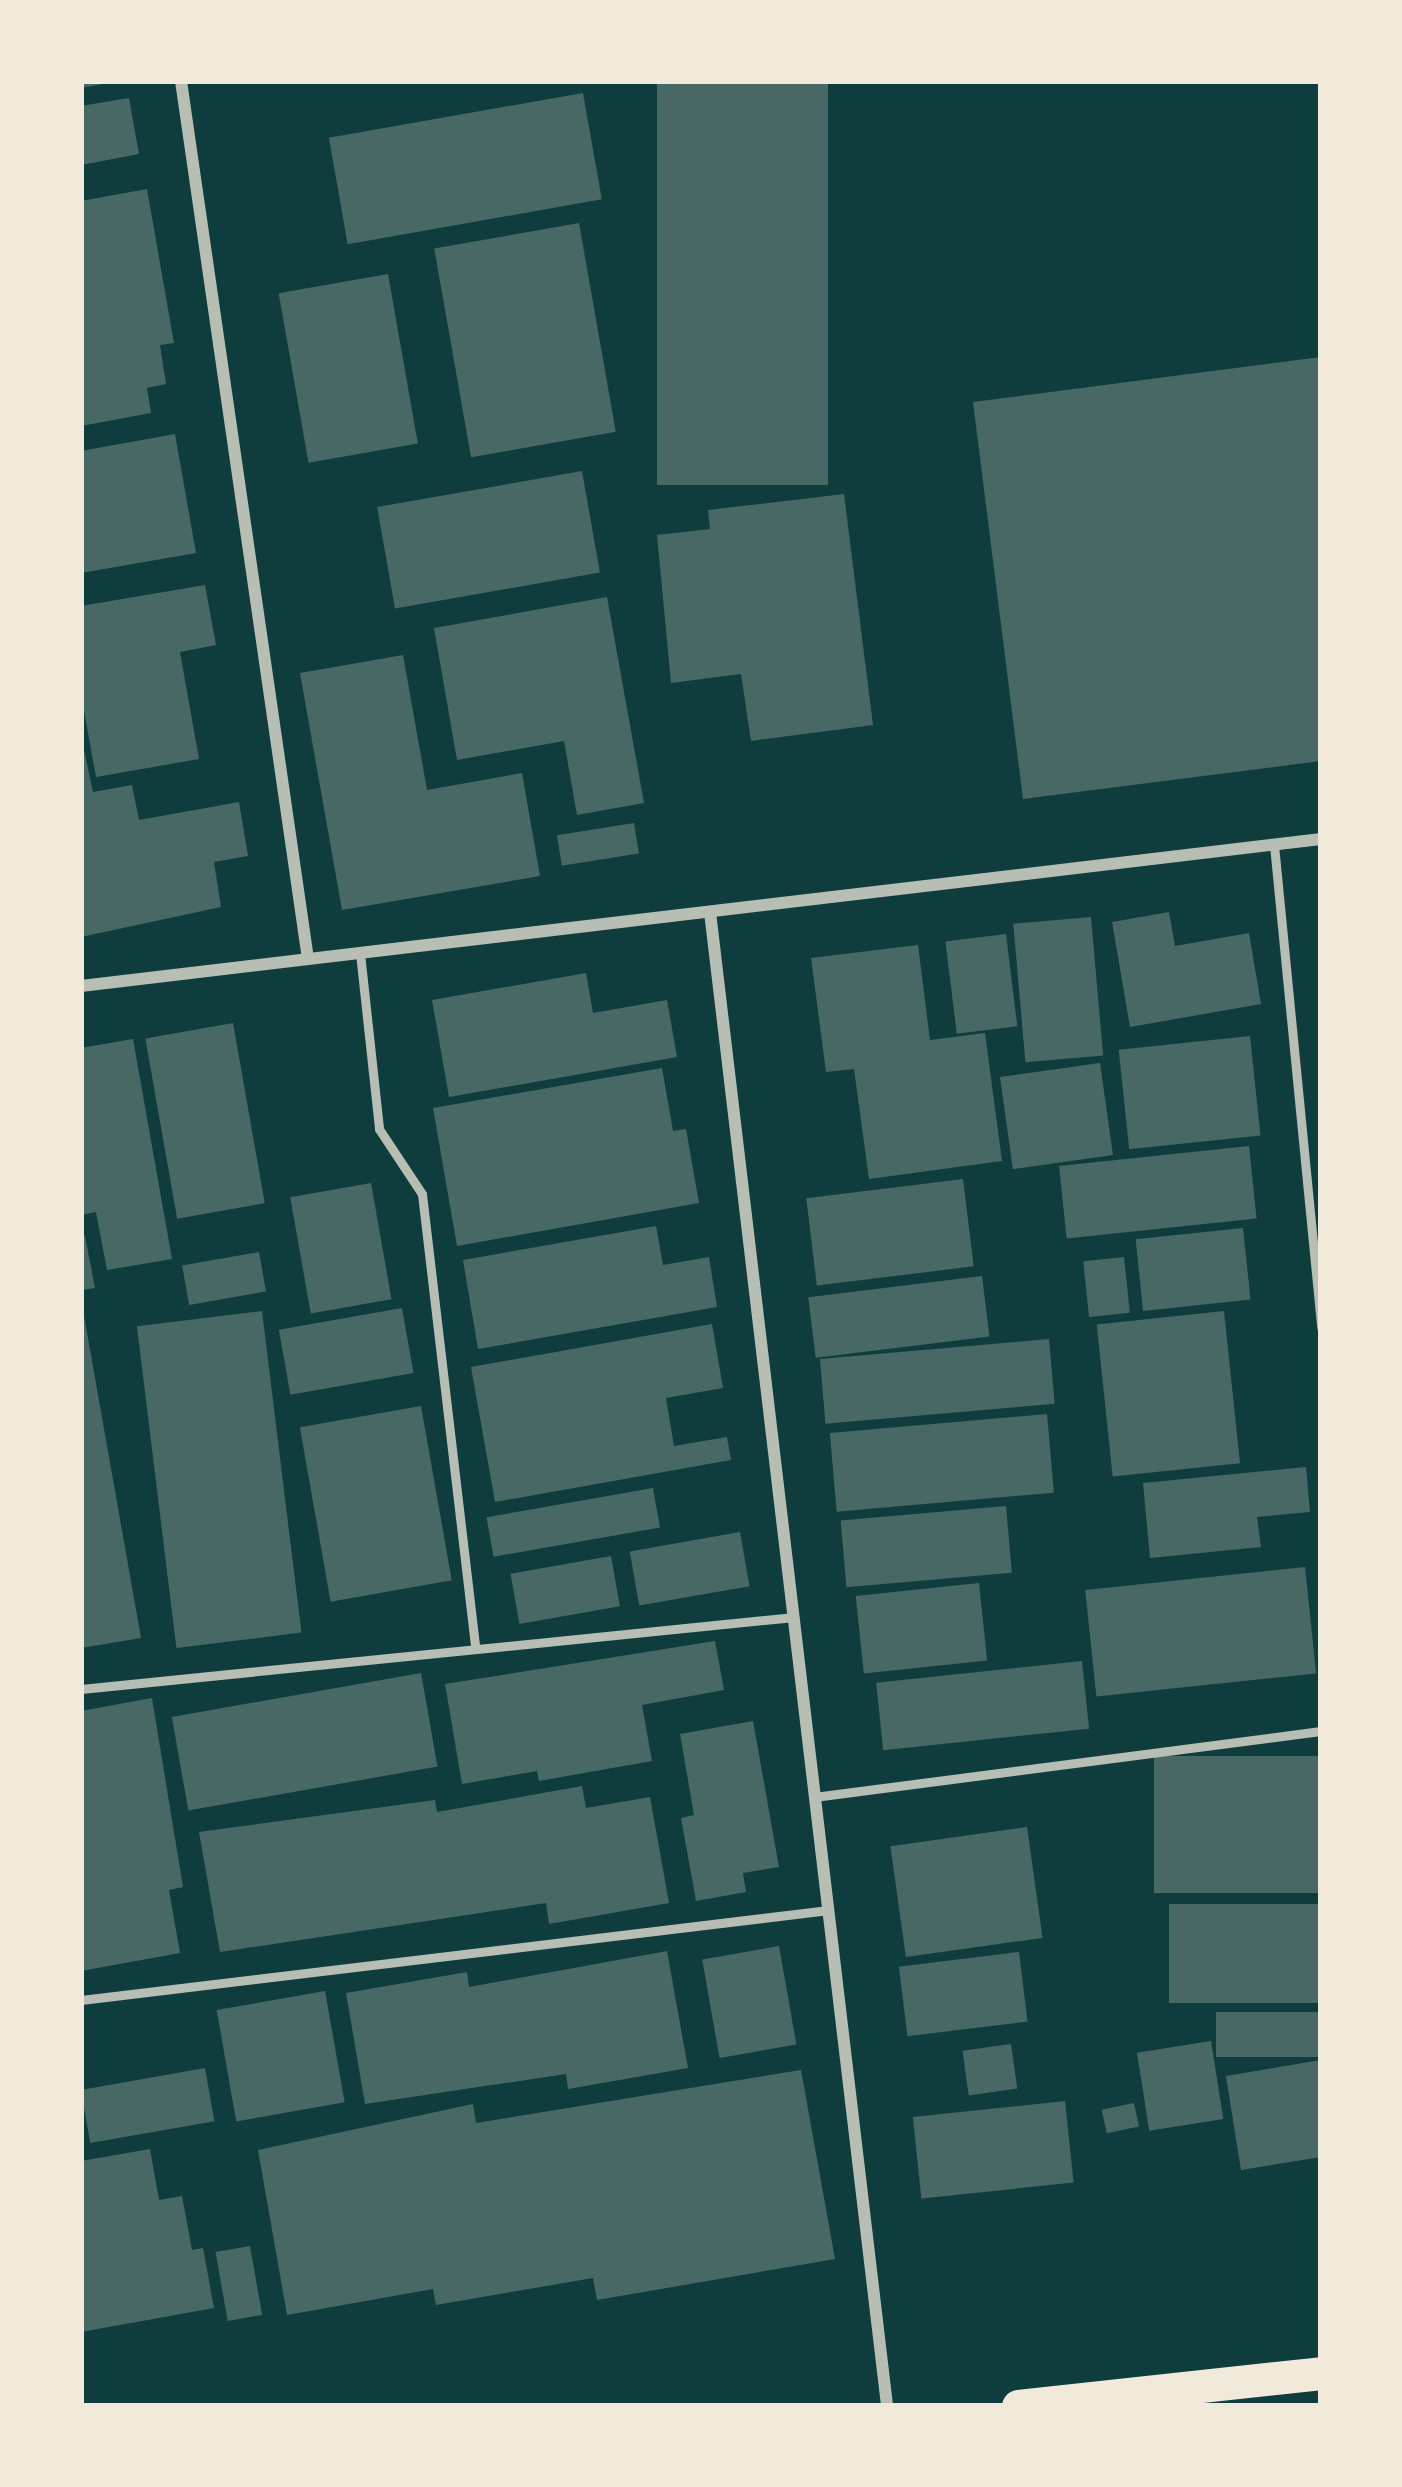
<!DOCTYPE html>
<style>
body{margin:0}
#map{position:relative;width:1402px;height:2487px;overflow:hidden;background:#0f3d3e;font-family:Ubuntu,sans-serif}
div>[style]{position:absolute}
.building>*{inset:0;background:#486865;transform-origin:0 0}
.service>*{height:9px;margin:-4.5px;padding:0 4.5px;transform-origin:4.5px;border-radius:4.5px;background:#b8beb3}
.minor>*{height:12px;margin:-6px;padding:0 6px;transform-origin:6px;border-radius:6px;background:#b8beb3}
.trunk>*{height:33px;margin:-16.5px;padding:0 16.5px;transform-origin:16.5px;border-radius:16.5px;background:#f1e9da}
span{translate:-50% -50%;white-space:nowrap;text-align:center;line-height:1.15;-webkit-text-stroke:10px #f1e9da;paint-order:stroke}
.frame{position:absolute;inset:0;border:84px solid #f1e9da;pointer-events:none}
</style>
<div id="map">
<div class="building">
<i style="clip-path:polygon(81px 81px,109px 81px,109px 83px,81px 88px)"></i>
<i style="left:657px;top:81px;width:171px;height:404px"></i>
<i style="left:583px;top:93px;width:108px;height:258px;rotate:80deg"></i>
<i style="clip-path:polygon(129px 98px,139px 154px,81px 165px,81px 106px)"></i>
<i style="clip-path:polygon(147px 189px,174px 343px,160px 345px,166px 384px,147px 388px,151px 413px,81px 426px,81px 201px)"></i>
<i style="left:579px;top:223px;width:212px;height:147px;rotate:80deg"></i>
<i style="left:388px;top:274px;width:172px;height:111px;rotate:80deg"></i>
<i style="clip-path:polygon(1321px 357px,1321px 761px,1023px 799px,973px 402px)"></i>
<i style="clip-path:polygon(175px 434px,196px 553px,81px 573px,81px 451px)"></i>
<i style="left:582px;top:471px;width:103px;height:208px;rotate:80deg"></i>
<i style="clip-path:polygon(844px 494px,873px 725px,751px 741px,741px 674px,671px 683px,657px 535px,710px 529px,708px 510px)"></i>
<i style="clip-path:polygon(205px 585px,216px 645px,180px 652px,199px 759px,96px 777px,81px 694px,81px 606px)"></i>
<i style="clip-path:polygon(607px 597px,644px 803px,577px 815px,564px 741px,457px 760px,434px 628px)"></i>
<i style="clip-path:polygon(403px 655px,427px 790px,522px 773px,540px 876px,342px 910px,300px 673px)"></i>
<i style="clip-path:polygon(81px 736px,93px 792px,132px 785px,139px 820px,239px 802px,248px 856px,214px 862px,221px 907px,81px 937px)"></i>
<i style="left:634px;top:823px;width:31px;height:78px;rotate:81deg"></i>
<i style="clip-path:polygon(1169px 912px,1175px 946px,1249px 933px,1261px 1004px,1130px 1027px,1112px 922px)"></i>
<i style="left:1091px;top:917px;width:139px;height:78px;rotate:85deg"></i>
<i style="left:1006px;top:934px;width:93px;height:61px;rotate:83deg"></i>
<i style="clip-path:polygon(918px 945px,930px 1040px,985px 1033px,1002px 1161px,869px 1179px,854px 1069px,826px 1072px,811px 958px)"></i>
<i style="clip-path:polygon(586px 973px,593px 1013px,667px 1000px,677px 1057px,449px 1097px,432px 1000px)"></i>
<i style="left:233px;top:1023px;width:183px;height:89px;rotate:80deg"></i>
<i style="left:1250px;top:1036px;width:100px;height:132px;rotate:84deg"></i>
<i style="clip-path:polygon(133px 1039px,172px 1259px,107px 1270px,96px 1212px,81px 1215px,81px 1048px)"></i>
<i style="left:1100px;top:1063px;width:93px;height:101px;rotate:82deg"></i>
<i style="clip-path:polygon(662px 1068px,673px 1131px,686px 1129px,699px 1203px,457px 1246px,433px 1108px)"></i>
<i style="left:1249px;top:1146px;width:73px;height:191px;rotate:84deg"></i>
<i style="left:963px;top:1179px;width:88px;height:158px;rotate:83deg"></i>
<i style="left:371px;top:1183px;width:118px;height:82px;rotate:80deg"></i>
<i style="clip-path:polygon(656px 1226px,663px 1265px,709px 1257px,717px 1307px,478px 1349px,463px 1260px)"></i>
<i style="left:1243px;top:1228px;width:72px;height:108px;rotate:84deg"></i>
<i style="clip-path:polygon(85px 1236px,95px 1288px,81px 1290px,81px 1237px)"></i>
<i style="left:259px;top:1252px;width:40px;height:78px;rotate:80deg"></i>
<i style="left:1124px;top:1257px;width:56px;height:41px;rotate:84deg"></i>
<i style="left:982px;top:1276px;width:61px;height:175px;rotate:83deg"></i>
<i style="left:402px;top:1308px;width:66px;height:125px;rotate:80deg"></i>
<i style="clip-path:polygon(83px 1310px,141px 1638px,81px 1648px,81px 1311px)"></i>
<i style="left:262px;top:1311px;width:324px;height:126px;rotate:83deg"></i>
<i style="left:1224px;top:1311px;width:153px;height:128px;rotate:84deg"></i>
<i style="clip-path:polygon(712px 1324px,723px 1388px,666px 1398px,674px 1446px,727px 1437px,731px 1460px,495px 1502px,471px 1367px)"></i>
<i style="left:1049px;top:1339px;width:65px;height:230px;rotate:85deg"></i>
<i style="left:421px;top:1406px;width:177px;height:123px;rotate:80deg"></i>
<i style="left:1047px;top:1414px;width:79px;height:218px;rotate:85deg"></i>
<i style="clip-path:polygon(1306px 1467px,1310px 1512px,1257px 1517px,1261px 1547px,1150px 1558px,1143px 1483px)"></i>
<i style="left:653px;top:1488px;width:40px;height:169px;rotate:80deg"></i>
<i style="left:1006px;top:1506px;width:67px;height:166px;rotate:85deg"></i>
<i style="left:740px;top:1532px;width:55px;height:112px;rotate:80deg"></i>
<i style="left:611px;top:1556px;width:51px;height:102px;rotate:80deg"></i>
<i style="left:1305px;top:1567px;width:107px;height:221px;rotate:84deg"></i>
<i style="left:979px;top:1583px;width:78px;height:124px;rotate:84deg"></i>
<i style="clip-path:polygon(715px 1641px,724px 1690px,642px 1705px,652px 1761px,539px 1781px,537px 1771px,462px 1784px,445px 1684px)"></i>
<i style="left:1082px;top:1661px;width:68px;height:207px;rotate:84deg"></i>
<i style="left:421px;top:1673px;width:95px;height:253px;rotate:80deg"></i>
<i style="clip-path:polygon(152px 1698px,183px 1887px,169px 1890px,180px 1953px,81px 1971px,81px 1711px)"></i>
<i style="clip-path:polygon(753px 1721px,779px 1867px,743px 1873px,746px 1892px,696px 1901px,681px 1818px,694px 1815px,680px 1734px)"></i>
<i style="left:1321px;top:1756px;width:137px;height:167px;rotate:90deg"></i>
<i style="clip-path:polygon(582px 1786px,586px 1808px,650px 1797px,669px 1903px,549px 1924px,546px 1903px,220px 1952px,199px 1832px,435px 1800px,437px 1812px)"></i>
<i style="left:1027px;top:1827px;width:112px;height:138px;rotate:82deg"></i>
<i style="left:1321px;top:1904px;width:99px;height:152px;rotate:90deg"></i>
<i style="left:779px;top:1946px;width:100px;height:78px;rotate:80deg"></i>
<i style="clip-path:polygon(667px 1951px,688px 2068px,568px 2089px,566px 2074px,365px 2104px,346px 1993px,467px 1972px,469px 1987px)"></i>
<i style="left:1019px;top:1952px;width:70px;height:121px;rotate:83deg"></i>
<i style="left:325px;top:1991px;width:113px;height:110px;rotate:80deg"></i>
<i style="left:1321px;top:2012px;width:45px;height:105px;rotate:90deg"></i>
<i style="left:1211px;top:2041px;width:79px;height:75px;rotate:81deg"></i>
<i style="left:1011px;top:2044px;width:45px;height:49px;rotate:82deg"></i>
<i style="clip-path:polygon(1321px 2060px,1321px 2157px,1241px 2170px,1226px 2076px)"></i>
<i style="left:205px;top:2068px;width:54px;height:126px;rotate:80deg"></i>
<i style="clip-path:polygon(801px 2070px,835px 2259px,597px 2300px,593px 2278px,436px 2305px,433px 2289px,287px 2315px,258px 2150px,473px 2104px,476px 2123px)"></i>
<i style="left:1065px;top:2101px;width:82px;height:153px;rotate:84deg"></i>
<i style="left:1134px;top:2103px;width:24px;height:33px;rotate:78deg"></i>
<i style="clip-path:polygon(150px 2149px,159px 2200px,182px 2196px,192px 2250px,203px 2248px,214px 2308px,81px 2332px,81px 2161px)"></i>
<i style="left:250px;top:2246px;width:70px;height:35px;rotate:80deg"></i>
</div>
<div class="service">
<i style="left:1274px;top:845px;width:485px;rotate:84.4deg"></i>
<i style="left:360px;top:953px;width:177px;rotate:83.8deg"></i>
<i style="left:379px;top:1129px;width:78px;rotate:56.5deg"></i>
<i style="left:422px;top:1194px;width:457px;rotate:83.3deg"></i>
<i style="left:81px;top:1689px;width:717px;rotate:-5.77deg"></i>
<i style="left:814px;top:1797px;width:511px;rotate:-7.42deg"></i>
<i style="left:81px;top:2000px;width:753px;rotate:-6.86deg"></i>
</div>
<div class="minor">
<i style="left:181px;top:81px;width:887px;rotate:81.77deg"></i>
<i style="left:710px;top:912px;width:1504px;rotate:83.24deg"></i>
<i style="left:81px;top:986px;width:1249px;rotate:-6.76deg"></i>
</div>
<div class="trunk">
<i style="left:1018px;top:2406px;width:305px;rotate:-6.2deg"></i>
</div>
<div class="frame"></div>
</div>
